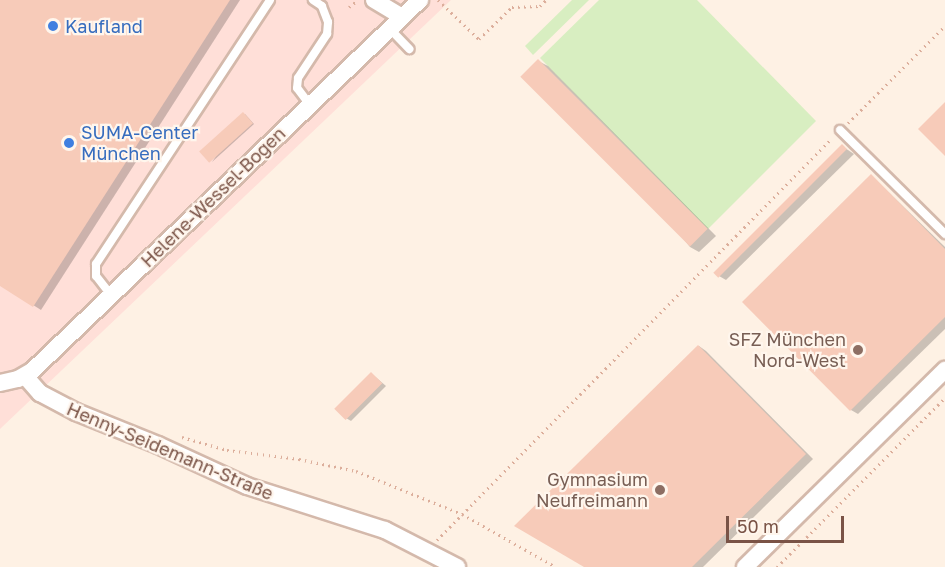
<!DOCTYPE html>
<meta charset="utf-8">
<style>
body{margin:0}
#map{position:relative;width:945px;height:567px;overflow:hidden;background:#fef1e4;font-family:"Golos Text",sans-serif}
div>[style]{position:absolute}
.commercial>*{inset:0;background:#ffdfd8}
.green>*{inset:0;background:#d8eec1}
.shadow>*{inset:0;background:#0003}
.building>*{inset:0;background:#f7cbb9;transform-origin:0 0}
.path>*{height:3px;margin-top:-1.5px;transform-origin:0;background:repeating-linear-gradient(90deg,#dcae9b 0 1.5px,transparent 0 6px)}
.roads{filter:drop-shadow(2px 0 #d4b9ab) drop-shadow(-2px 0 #d4b9ab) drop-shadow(0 2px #d4b9ab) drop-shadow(0 -2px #d4b9ab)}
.service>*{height:8px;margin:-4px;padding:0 4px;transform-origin:4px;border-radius:4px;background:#fff}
.minor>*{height:16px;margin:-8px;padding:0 8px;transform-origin:8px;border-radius:8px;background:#fff}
.dots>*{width:16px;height:16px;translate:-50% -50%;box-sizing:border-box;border:3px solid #fff6ed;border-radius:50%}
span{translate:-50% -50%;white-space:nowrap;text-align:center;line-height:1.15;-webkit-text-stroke:4.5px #fff6ed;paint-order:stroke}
.shop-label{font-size:18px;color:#366cbe}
.left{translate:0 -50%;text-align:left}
.street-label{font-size:18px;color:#7a5346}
.education-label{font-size:18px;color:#785e54}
.right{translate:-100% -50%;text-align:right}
.scale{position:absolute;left:726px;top:516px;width:118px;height:27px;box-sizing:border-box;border:3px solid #7a5346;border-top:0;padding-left:8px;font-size:18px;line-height:21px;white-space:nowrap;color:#7a5346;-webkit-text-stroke:4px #fff6ed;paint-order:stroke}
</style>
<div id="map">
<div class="commercial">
<i style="clip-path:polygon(0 0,451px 0,0 429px)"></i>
</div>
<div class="green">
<i style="clip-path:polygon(572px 0,589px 0,533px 55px,525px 46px)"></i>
<i style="clip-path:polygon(599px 0,697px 0,816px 121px,708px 229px,540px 58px)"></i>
</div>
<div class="shadow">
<i style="clip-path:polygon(0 0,240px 0,41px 310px,0 284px)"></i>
<i style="clip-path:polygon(538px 61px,548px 66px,716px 236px,699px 252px,690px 247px)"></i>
<i style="clip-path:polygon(245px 114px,254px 124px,212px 162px)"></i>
<i style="clip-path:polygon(842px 146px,854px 154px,726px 280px,719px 276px)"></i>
<i style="clip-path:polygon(872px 176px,945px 247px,945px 329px,858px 414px,851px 410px,744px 302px)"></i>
<i style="clip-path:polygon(699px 346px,706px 351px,813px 459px,703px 567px,587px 567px)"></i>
<i style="clip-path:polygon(372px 374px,386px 386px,351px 421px,346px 418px)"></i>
</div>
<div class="building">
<i style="clip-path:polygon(0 0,230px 0,33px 307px,0 286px)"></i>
<i style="left:538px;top:59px;width:240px;height:25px;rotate:45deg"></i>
<i style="clip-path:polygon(945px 102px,945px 156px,918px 129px)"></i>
<i style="left:243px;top:112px;width:15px;height:59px;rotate:48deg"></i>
<i style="left:842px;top:144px;width:7px;height:182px;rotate:45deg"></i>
<i style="clip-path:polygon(871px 174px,945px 249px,945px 317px,850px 411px,742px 302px)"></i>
<i style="clip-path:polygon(698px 345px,806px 454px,692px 567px,584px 567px,514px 526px)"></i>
<i style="left:371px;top:372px;width:16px;height:52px;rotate:45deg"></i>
</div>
<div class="path">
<i style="left:438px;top:0;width:57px;rotate:43.6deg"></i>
<i style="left:479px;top:39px;width:46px;rotate:-44.1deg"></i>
<i style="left:512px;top:7px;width:28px;rotate:-2deg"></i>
<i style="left:540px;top:6px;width:8px;rotate:-45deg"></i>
<i style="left:349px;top:7px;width:11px;rotate:-38deg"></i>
<i style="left:848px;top:123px;width:137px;rotate:-45deg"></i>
<i style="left:182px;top:437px;width:47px;rotate:16.1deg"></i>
<i style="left:227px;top:450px;width:73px;rotate:7.1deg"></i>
<i style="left:299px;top:459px;width:58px;rotate:11.9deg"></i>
<i style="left:356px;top:471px;width:114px;rotate:22.1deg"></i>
<i style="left:462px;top:514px;width:108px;rotate:29.4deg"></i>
<i style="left:437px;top:540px;width:564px;rotate:-45.5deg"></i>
<i style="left:777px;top:567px;width:238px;rotate:-45.2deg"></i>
</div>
<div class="roads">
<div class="service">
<i style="left:390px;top:29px;width:28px;rotate:46deg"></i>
<i style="left:310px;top:105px;width:21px;rotate:-127deg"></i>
<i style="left:297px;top:88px;width:10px;rotate:-84deg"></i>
<i style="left:298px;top:78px;width:53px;rotate:-56.6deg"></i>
<i style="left:327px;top:34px;width:12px;rotate:-85deg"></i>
<i style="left:328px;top:22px;width:17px;rotate:-111deg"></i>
<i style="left:322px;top:6px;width:11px;rotate:-146deg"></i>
<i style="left:840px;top:130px;width:148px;rotate:44.7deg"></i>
<i style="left:111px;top:295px;width:24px;rotate:-128deg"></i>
<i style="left:96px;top:276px;width:12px;rotate:-90deg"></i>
<i style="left:96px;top:264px;width:316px;rotate:-56.6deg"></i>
</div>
<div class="minor">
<i style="left:374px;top:0;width:33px;rotate:31deg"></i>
<i style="left:25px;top:376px;width:23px;rotate:49deg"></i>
<i style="left:40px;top:393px;width:41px;rotate:27.8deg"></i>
<i style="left:76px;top:412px;width:88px;rotate:21.9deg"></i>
<i style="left:158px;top:445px;width:98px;rotate:24.7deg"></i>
<i style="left:247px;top:486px;width:145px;rotate:17.7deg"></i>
<i style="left:385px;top:530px;width:81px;rotate:27.2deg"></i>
<i style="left:0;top:383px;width:18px;rotate:-13deg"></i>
<i style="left:18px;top:379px;width:16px;rotate:-30deg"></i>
<i style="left:32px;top:371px;width:537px;rotate:-43.72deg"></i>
<i style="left:745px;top:567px;width:281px;rotate:-44.6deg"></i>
</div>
</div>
<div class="dots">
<i style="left:53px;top:26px;background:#3f7fe0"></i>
<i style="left:69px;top:143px;background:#3f7fe0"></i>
<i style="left:858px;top:350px;background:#8d6e63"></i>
<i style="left:660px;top:490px;background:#8d6e63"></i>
</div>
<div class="shop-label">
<span class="left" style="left:65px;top:26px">Kaufland</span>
<span class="left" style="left:81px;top:143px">SUMA-Center<br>München</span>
</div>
<div class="street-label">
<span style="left:213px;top:197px;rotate:-44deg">Helene-Wessel-Bogen</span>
<span style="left:170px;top:451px;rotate:23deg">Henny-Seidemann-Straße</span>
</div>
<div class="education-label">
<span class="right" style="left:846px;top:350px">SFZ München<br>Nord-West</span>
<span class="right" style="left:648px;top:490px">Gymnasium<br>Neufreimann</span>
</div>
<div class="scale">50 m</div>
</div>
